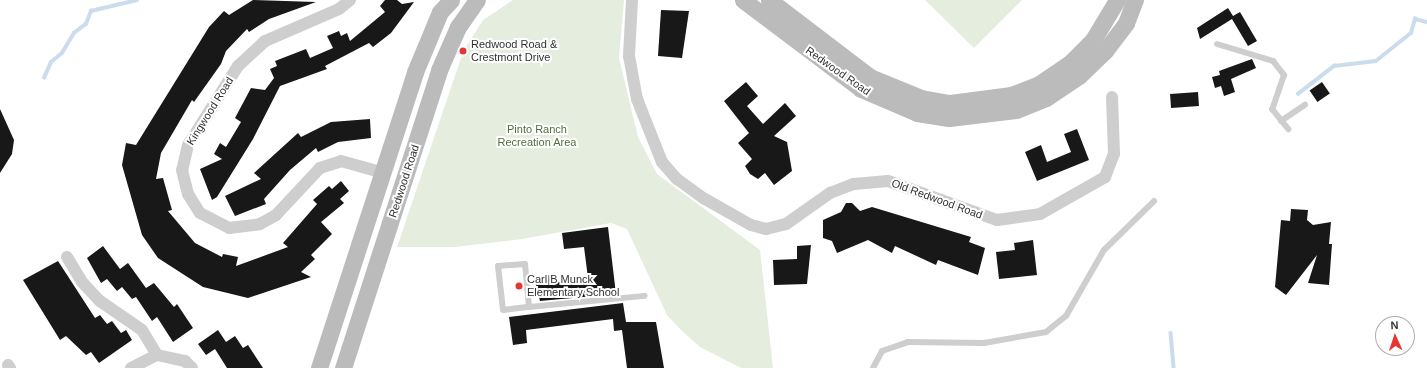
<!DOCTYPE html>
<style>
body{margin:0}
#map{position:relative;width:1427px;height:368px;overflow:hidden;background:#fff;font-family:Helvetica,sans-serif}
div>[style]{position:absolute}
.green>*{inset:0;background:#e5eddf}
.stream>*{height:3.5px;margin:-1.75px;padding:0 1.75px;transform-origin:1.75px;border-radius:1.75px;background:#cbdded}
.building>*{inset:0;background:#181818;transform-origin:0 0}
.lane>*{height:6px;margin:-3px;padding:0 3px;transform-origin:3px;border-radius:3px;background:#cecece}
.street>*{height:12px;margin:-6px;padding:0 6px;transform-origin:6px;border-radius:6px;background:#cecece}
.secondary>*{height:17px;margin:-8.5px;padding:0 8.5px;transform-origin:8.5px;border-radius:8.5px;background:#bbb}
.dots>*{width:11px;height:11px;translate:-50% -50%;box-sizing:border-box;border:2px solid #fff;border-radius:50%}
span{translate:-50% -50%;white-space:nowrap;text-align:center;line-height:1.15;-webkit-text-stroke:4px #fff;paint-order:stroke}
.poi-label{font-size:11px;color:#313131}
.left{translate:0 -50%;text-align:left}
.street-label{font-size:11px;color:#313131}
.park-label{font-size:11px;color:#4f6d3d}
.north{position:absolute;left:1375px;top:316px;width:40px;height:40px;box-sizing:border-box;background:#fff;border:1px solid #adadad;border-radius:50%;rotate:357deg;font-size:11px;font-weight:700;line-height:16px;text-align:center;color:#313131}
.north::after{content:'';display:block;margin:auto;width:14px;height:18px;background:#e73533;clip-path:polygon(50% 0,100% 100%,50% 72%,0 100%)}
</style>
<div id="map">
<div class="green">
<i style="clip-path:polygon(513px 0,624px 0,619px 58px,638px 137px,657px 174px,760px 250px,773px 368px,741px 368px,700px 347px,681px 330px,667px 315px,627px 229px,611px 223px,522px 239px,454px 247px,397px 247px,463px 52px,483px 20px)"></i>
<i style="clip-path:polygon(925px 0,1022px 0,974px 48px)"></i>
</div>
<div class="stream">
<i style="left:44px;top:78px;width:17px;rotate:-66deg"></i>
<i style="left:51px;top:62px;width:14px;rotate:-39deg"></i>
<i style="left:62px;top:53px;width:23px;rotate:-59deg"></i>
<i style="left:74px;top:33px;width:15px;rotate:-37deg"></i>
<i style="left:86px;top:24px;width:14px;rotate:-69deg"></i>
<i style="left:91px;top:11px;width:47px;rotate:-13.4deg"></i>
<i style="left:1298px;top:94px;width:46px;rotate:-37.9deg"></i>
<i style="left:1334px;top:66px;width:42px;rotate:-6.8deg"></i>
<i style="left:1376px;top:61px;width:45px;rotate:-38.7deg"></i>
<i style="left:1411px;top:33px;width:15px;rotate:-74deg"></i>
<i style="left:1415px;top:19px;width:12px;rotate:14deg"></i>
<i style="left:1171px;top:333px;width:35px;rotate:85deg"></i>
</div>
<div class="building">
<i style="clip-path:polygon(253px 0,316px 2px,269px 19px,249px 32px,247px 29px,226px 51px,221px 64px,194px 102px,192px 100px,161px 153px,156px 179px,163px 178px,172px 210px,168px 211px,195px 243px,222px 257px,223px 254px,238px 257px,236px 266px,288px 247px,283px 243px,317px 204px,313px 200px,329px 186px,332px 189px,341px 181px,349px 191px,340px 199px,344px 203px,321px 222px,332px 234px,311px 255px,315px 259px,301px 272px,311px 277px,248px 298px,203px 287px,158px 258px,142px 235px,122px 165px,126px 143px,136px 145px,209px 27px,224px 11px,229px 15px)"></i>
<i style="clip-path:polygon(385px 0,397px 0,402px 4px,414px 2px,391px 33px,373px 47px,369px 43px,325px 66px,327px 69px,280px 86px,253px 139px,217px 197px,212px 200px,200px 169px,222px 159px,214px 154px,220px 143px,226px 147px,241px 122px,235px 118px,251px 88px,265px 90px,274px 78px,270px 69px,277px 66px,275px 61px,306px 49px,310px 58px,333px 48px,327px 36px,339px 31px,341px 36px,347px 33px,350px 41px,385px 12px,380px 6px)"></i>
<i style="clip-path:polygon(1228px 8px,1233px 16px,1240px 12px,1257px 41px,1248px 46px,1232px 19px,1200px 39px,1197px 28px)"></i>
<i style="clip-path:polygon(661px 10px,689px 11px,682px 58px,658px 56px)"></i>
<i style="clip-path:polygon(1252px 59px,1256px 68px,1231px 79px,1235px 92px,1224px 96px,1221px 86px,1215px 88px,1212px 77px,1220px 75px,1219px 71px)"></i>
<i style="clip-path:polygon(746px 82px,758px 96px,747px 106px,763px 124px,785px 103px,796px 116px,774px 136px,787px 142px,792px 171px,774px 185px,765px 173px,758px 179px,750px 174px,745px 166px,752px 159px,738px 143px,749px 133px,724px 101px)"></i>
<i style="left:1322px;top:82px;width:14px;height:15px;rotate:56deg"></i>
<i style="left:1198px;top:92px;width:14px;height:28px;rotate:86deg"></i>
<i style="clip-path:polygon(0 109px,14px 140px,12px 154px,0 173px)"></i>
<i style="clip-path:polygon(370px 119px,371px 138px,338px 142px,318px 152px,316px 148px,290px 170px,264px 199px,266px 204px,235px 216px,225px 196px,261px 179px,254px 173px,298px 133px,301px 137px,331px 122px)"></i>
<i style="clip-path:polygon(1077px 129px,1089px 160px,1037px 181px,1025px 152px,1041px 145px,1047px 162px,1071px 152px,1064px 134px)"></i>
<i style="clip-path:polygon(846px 203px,852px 203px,860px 211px,872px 207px,971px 237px,969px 242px,985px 248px,978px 275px,938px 260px,936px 265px,895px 246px,892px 253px,868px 240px,837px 253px,832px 241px,823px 238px,823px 220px,841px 212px)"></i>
<i style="clip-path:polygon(1291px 209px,1308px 210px,1307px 220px,1313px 225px,1331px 222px,1329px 244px,1332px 244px,1329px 285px,1308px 283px,1317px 255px,1286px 295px,1275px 287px,1281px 220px,1290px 221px)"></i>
<i style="clip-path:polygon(608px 227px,616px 294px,540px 301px,534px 277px,550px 275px,551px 283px,588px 278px,584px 247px,564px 249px,562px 233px)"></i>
<i style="clip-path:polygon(1033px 240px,1037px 275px,999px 279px,996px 252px,1015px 250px,1014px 243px)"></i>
<i style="clip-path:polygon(811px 245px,807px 284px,774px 285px,773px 260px,797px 259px,797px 246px)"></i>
<i style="clip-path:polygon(103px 246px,120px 269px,128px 263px,146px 288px,154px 283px,174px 307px,177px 304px,193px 328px,173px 342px,157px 317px,152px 321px,136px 297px,132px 299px,122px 287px,117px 291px,107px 279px,101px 283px,87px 258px)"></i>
<i style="clip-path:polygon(58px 261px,95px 318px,100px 315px,107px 324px,112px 321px,121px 333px,126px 330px,132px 340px,99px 363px,91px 352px,86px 355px,66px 336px,60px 340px,23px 280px)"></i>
<i style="clip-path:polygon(623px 303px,626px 322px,656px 322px,664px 368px,627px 368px,622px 330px,614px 331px,613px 319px,526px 330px,527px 343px,513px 345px,509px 317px)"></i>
<i style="clip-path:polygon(218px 330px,226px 342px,235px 336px,243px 348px,248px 345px,263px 368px,227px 368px,215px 349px,206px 355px,198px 344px)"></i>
</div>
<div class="lane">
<i style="left:1217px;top:44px;width:59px;rotate:16.9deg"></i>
<i style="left:1273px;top:61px;width:18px;rotate:52deg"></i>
<i style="left:1284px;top:75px;width:36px;rotate:109deg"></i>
<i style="left:1272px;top:109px;width:26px;rotate:51deg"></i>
<i style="left:1281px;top:121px;width:29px;rotate:-34deg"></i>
<i style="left:529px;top:307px;width:43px;rotate:-95.3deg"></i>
<i style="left:525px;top:264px;width:27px;rotate:176deg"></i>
<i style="left:498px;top:266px;width:44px;rotate:83.5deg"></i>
<i style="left:503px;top:310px;width:26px;rotate:-7deg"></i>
<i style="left:529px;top:307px;width:116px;rotate:-5.5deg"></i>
<i style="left:873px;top:368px;width:19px;rotate:-62deg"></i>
<i style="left:882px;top:351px;width:28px;rotate:-19deg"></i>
<i style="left:908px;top:342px;width:76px;rotate:0.8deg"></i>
<i style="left:984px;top:343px;width:63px;rotate:-10.1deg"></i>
<i style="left:1046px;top:332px;width:26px;rotate:-39deg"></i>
<i style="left:1066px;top:316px;width:76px;rotate:-60.1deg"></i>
<i style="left:1104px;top:250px;width:70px;rotate:-44.4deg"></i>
</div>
<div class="street">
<i style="left:350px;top:0;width:14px;rotate:141deg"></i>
<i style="left:339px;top:9px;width:81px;rotate:156.6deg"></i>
<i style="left:265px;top:41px;width:37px;rotate:137deg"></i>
<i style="left:238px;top:66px;width:93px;rotate:122.3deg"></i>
<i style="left:188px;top:145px;width:26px;rotate:103deg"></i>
<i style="left:182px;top:170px;width:25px;rotate:76deg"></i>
<i style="left:188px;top:194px;width:22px;rotate:58deg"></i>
<i style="left:200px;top:213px;width:33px;rotate:27deg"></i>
<i style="left:229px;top:228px;width:31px;rotate:-7deg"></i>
<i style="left:260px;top:224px;width:18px;rotate:-29deg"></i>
<i style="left:276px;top:215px;width:64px;rotate:-46.9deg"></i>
<i style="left:320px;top:168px;width:22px;rotate:-18deg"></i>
<i style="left:341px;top:161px;width:45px;rotate:15.6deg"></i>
<i style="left:632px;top:0;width:56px;rotate:93.1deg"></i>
<i style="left:629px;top:56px;width:44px;rotate:79.5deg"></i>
<i style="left:637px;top:99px;width:68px;rotate:68.4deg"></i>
<i style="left:662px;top:162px;width:23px;rotate:49deg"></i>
<i style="left:677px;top:179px;width:34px;rotate:36deg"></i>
<i style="left:705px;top:199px;width:53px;rotate:29.5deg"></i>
<i style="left:751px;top:225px;width:16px;rotate:15deg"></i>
<i style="left:766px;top:229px;width:21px;rotate:-14deg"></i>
<i style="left:786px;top:224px;width:54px;rotate:-35.2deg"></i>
<i style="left:830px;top:193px;width:26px;rotate:-21deg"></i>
<i style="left:854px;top:184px;width:34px;rotate:-5deg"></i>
<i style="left:888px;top:181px;width:116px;rotate:19.7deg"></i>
<i style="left:997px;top:220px;width:43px;rotate:-7.9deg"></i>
<i style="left:1040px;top:214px;width:75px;rotate:-29.6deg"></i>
<i style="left:1105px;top:177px;width:25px;rotate:-69deg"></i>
<i style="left:1114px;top:154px;width:57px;rotate:-92deg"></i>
<i style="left:67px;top:257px;width:29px;rotate:59deg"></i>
<i style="left:82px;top:282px;width:26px;rotate:47deg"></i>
<i style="left:100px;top:301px;width:51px;rotate:34.6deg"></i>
<i style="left:142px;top:330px;width:29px;rotate:59deg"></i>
<i style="left:8px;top:365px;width:4px;rotate:56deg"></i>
<i style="left:131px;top:368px;width:29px;rotate:-27deg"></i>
<i style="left:157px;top:355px;width:29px;rotate:12deg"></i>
<i style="left:185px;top:361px;width:10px;rotate:45deg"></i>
</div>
<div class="secondary">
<i style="left:743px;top:0;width:148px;rotate:37deg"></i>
<i style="left:861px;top:89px;width:61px;rotate:23.2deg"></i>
<i style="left:917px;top:113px;width:32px;rotate:9deg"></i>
<i style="left:949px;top:118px;width:67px;rotate:-6.8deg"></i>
<i style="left:1016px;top:110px;width:32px;rotate:-22deg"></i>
<i style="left:1046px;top:98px;width:40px;rotate:-34deg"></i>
<i style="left:1079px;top:76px;width:36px;rotate:-44deg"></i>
<i style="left:1105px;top:51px;width:35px;rotate:-53deg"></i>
<i style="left:1126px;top:23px;width:25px;rotate:-69deg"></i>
<i style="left:769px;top:0;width:127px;rotate:37.3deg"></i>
<i style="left:870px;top:77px;width:55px;rotate:22.4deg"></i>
<i style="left:921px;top:98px;width:29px;rotate:10deg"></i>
<i style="left:950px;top:103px;width:62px;rotate:-7.5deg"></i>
<i style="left:1011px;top:95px;width:30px;rotate:-21deg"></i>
<i style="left:1039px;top:84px;width:36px;rotate:-34deg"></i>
<i style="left:1069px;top:64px;width:34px;rotate:-45deg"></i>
<i style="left:1093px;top:40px;width:47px;rotate:-59deg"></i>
<i style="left:319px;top:368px;width:311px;rotate:-72deg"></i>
<i style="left:415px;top:72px;width:65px;rotate:-67.4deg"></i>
<i style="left:440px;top:12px;width:16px;rotate:-47deg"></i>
<i style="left:343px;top:368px;width:313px;rotate:-72.1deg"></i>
<i style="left:439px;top:70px;width:47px;rotate:-66.2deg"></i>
<i style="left:458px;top:27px;width:33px;rotate:-55deg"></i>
</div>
<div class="dots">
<i style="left:463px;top:51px;background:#e73533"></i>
<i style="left:519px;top:286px;background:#e73533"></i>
</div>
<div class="poi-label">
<span class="left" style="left:471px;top:51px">Redwood Road &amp;<br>Crestmont Drive</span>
<span class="left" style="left:527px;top:286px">Carl B Munck<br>Elementary School</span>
</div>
<div class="street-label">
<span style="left:838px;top:71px;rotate:35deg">Redwood Road</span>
<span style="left:210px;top:111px;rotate:-58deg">Kingwood Road</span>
<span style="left:404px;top:181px;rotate:-72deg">Redwood Road</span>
<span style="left:937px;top:199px;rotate:20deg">Old Redwood Road</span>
</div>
<div class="park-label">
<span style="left:537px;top:136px">Pinto Ranch<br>Recreation Area</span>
</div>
<div class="north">N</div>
</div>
